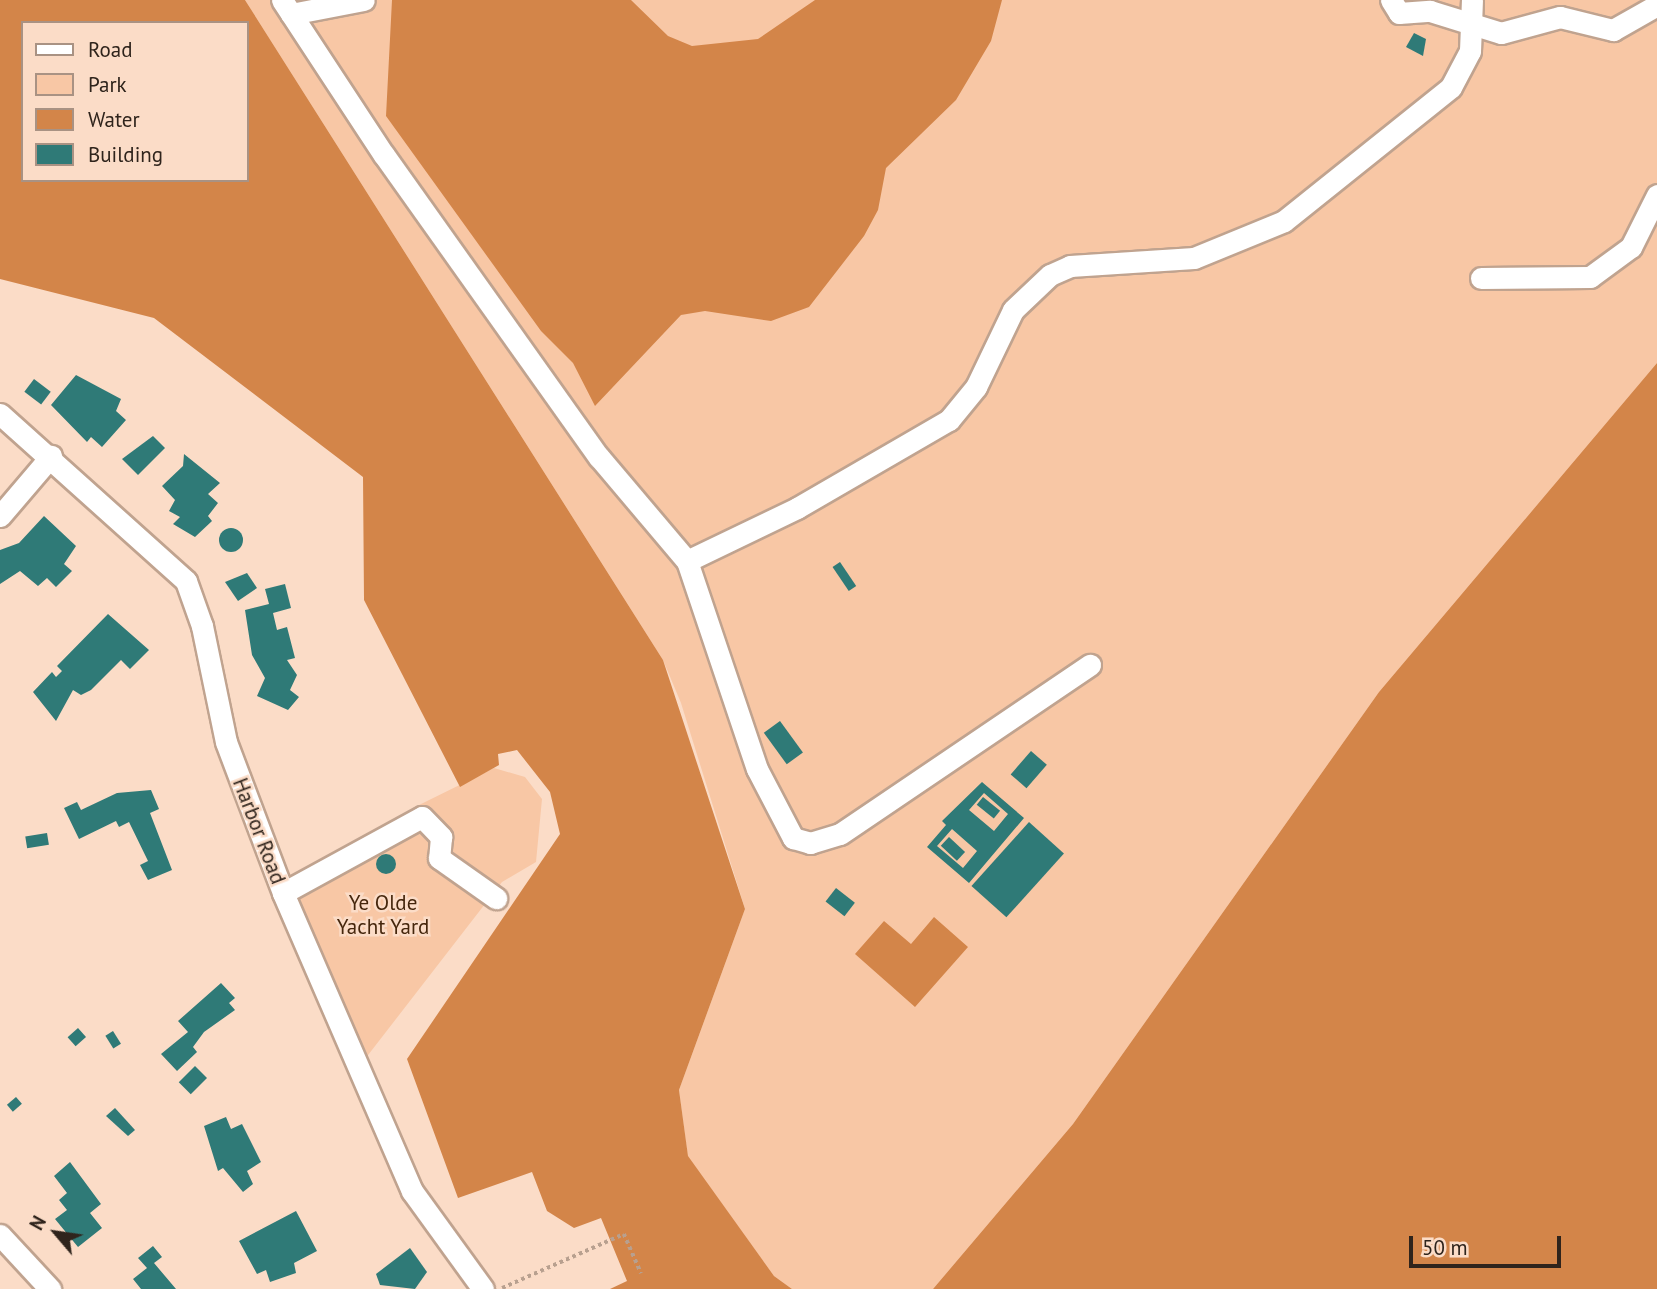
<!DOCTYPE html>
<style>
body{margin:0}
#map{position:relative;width:1657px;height:1289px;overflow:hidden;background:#fbdcc7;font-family:"PT Sans",sans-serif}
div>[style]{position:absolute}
.green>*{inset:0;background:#f8c7a5}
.water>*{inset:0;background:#d38549}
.building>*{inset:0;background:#2f7a77;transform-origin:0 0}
.round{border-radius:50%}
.path>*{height:3.5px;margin-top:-1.75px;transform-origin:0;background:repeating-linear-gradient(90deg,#b8a08f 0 3.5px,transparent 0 7px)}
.roads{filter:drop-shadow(2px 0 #c0a38f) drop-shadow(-2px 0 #c0a38f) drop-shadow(0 2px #c0a38f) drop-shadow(0 -2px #c0a38f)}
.minor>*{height:21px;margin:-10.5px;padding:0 10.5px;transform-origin:10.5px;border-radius:10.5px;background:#fff}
span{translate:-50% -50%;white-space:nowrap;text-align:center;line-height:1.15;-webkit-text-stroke:5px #fbdcc7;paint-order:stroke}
.street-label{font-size:21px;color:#2f241c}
.park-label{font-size:21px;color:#45260c}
.legend{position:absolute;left:21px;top:21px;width:228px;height:161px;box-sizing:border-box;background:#fbdcc7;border:2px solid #a99283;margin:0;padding:9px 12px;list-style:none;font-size:21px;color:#2f241c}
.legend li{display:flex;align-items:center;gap:14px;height:35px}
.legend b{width:35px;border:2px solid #a99283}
.north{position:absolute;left:21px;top:1198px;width:70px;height:70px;-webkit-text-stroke:5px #fbdcc7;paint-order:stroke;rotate:299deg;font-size:19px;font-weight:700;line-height:28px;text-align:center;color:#2f241c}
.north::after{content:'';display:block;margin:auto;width:24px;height:32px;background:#2f241c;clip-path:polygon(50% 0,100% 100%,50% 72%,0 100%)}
.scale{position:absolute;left:1409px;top:1236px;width:152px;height:32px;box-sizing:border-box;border:4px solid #2f241c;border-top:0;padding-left:9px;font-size:21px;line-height:24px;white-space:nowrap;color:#2f241c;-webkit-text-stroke:5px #fbdcc7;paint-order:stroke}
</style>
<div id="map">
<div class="green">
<i style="clip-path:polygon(245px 0,1657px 0,1657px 363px,1379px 692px,1073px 1124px,933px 1289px,792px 1289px,774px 1276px,688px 1157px,679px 1090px,745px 909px,681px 703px,663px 660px)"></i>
<i style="clip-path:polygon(494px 768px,525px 777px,542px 799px,536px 862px,502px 882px,365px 1059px,289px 887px,415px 807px)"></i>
</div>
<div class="water">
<i style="clip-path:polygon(evenodd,0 0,245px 0,663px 660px,745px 909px,679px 1090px,688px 1156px,774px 1276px,792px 1289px,610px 1289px,627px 1281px,601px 1218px,574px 1228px,547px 1211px,532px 1172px,458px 1198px,407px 1059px,560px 834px,550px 792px,517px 750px,498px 754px,499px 765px,460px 787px,364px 600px,363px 477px,154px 318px,0 279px,0 0,23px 23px,247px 23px,247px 180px,23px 180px,23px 23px)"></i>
<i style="clip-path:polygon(392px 0,631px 0,668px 36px,692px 46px,758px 39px,815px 0,1002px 0,991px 41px,956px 100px,886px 168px,878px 210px,864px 236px,809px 307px,771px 321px,705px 311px,681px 315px,595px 406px,573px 363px,541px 331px,386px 116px)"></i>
<i style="clip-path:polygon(1657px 363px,1657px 1289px,933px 1289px,1073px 1124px,1379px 692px)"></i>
<i style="clip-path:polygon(934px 917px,968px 947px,915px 1007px,855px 954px,884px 921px,911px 944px)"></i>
</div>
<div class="building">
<i style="clip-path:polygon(1414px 33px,1426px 39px,1423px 56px,1406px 47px)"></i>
<i style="clip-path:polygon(76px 375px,121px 399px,116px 411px,126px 420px,102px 447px,91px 437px,87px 442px,51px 405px)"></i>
<i style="left:34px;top:379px;width:21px;height:16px;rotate:37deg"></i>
<i style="clip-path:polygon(153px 436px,165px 448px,138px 475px,122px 459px)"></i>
<i style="clip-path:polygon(184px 454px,220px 483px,208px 494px,218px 503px,208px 516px,212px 521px,195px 537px,173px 524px,180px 517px,169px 511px,175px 500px,162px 486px,183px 466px)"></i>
<i style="clip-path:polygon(44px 516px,76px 546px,64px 564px,72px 571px,56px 587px,47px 578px,38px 586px,20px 571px,0 584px,0 550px,19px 543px)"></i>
<i class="round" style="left:219px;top:528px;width:24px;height:24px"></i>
<i style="left:840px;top:562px;width:29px;height:9px;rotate:56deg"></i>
<i style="clip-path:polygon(247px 573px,257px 588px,238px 601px,225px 582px)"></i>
<i style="clip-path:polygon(285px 584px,291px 608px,273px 613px,277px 630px,287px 627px,295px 658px,287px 660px,297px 675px,290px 690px,299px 697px,288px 710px,257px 696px,265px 678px,252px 655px,245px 610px,269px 604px,265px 589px)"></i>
<i style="clip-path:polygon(108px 614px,149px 650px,130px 669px,121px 660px,91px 690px,81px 695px,73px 690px,56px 721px,33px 692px,52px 672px,56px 677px,62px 671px,57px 666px)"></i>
<i style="left:780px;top:721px;width:39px;height:20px;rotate:54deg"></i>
<i style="left:1031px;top:751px;width:21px;height:31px;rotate:41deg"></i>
<i style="clip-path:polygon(evenodd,982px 782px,1024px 818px,969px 883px,927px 847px,946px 825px,942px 821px,982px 782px,984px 793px,1008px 814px,994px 831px,969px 810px,984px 793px,982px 782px,952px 829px,977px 851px,963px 868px,937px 846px,952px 829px)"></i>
<i style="clip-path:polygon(151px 790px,159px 809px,150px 813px,172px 870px,148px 880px,140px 865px,148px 861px,129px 822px,119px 827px,116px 821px,79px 839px,64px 808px,77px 802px,81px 810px,117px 793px)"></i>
<i style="left:983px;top:797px;width:22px;height:10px;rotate:39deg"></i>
<i style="left:1029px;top:822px;width:47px;height:86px;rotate:42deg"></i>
<i style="left:47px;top:833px;width:12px;height:22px;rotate:81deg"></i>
<i style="left:949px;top:837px;width:22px;height:12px;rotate:43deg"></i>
<i class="round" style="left:376px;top:854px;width:20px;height:20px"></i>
<i style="left:836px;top:888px;width:24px;height:17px;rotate:38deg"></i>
<i style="clip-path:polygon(221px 983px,235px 998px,229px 1003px,235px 1010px,204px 1032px,193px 1047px,197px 1052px,177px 1071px,161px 1054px,188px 1032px,178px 1021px)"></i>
<i style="left:78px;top:1028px;width:12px;height:14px;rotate:48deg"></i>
<i style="left:113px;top:1031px;width:15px;height:9px;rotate:58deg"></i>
<i style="left:195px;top:1066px;width:17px;height:23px;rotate:45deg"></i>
<i style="left:16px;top:1097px;width:9px;height:12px;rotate:49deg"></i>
<i style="clip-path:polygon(115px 1108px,135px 1130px,128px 1136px,106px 1116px)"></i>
<i style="clip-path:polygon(226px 1117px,231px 1129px,242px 1124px,261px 1162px,247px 1171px,253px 1184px,243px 1192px,223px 1168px,218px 1171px,204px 1126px)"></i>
<i style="clip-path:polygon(70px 1162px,101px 1204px,90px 1213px,102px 1228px,78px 1247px,55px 1219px,67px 1210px,59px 1200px,67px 1193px,54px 1176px)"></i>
<i style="clip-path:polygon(296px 1211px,317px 1251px,294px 1263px,296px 1273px,270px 1282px,266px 1270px,257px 1274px,239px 1241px)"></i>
<i style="clip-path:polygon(153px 1246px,162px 1257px,154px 1263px,176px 1289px,141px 1289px,133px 1279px,147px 1268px,138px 1258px)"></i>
<i style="clip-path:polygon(410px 1248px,427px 1272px,415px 1289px,380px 1285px,376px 1274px)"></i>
</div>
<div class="path">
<i style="left:502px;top:1288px;width:133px;rotate:-23.9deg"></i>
<i style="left:624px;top:1234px;width:43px;rotate:66.4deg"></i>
</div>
<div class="roads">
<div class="minor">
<i style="left:282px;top:0;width:186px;rotate:56.7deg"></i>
<i style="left:384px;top:155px;width:371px;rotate:54.6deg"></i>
<i style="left:599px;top:457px;width:136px;rotate:49.8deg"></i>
<i style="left:687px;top:561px;width:219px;rotate:71.4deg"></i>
<i style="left:757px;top:769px;width:78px;rotate:62.4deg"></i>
<i style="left:793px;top:838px;width:18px;rotate:16deg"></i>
<i style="left:810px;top:843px;width:31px;rotate:-17deg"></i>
<i style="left:840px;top:834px;width:302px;rotate:-34.1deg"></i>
<i style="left:1391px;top:0;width:15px;rotate:58deg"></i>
<i style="left:1399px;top:13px;width:31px;rotate:-4deg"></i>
<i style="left:1430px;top:11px;width:74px;rotate:17.2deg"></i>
<i style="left:1501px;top:33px;width:61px;rotate:-15.2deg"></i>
<i style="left:1560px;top:17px;width:55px;rotate:13.8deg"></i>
<i style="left:1613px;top:30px;width:51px;rotate:-29.6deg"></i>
<i style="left:291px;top:14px;width:74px;rotate:-10.9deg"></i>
<i style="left:1481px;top:278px;width:109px;rotate:-0.5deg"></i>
<i style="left:1590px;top:277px;width:51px;rotate:-36.2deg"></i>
<i style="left:1631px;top:247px;width:58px;rotate:-63.4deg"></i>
<i style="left:0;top:414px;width:250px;rotate:41.9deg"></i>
<i style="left:186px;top:581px;width:48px;rotate:70.4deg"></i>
<i style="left:202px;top:626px;width:118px;rotate:78.3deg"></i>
<i style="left:226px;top:742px;width:161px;rotate:69.3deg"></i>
<i style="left:283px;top:893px;width:325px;rotate:66.6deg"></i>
<i style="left:412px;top:1191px;width:121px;rotate:54.1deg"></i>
<i style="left:0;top:516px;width:79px;rotate:-49.6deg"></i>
<i style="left:687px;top:561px;width:122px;rotate:-25.7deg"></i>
<i style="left:797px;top:508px;width:176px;rotate:-30.1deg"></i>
<i style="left:949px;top:420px;width:43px;rotate:-50.7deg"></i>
<i style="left:976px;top:387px;width:85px;rotate:-64.3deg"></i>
<i style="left:1013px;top:310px;width:51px;rotate:-43.4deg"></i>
<i style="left:1050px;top:275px;width:22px;rotate:-24deg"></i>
<i style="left:1070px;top:266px;width:124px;rotate:-3.7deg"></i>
<i style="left:1194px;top:258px;width:97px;rotate:-22.3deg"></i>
<i style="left:1284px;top:221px;width:214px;rotate:-38.7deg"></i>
<i style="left:1451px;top:87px;width:41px;rotate:-62.2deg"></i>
<i style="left:1470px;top:51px;width:51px;rotate:-87.8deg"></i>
<i style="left:283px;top:893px;width:158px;rotate:-28.7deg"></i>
<i style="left:422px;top:817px;width:28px;rotate:46deg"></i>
<i style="left:441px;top:837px;width:21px;rotate:95deg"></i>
<i style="left:439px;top:858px;width:70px;rotate:35.1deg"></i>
<i style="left:0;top:1235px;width:74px;rotate:47.2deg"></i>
</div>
</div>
<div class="street-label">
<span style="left:259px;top:831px;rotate:69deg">Harbor Road</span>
</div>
<div class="park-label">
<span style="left:383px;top:915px">Ye Olde<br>Yacht Yard</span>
</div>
<ul class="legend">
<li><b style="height:9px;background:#fff"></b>Road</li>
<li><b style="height:19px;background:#f8c7a5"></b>Park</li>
<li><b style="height:19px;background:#d38549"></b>Water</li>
<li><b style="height:19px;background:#2f7a77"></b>Building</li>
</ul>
<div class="north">N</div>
<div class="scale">50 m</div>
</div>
